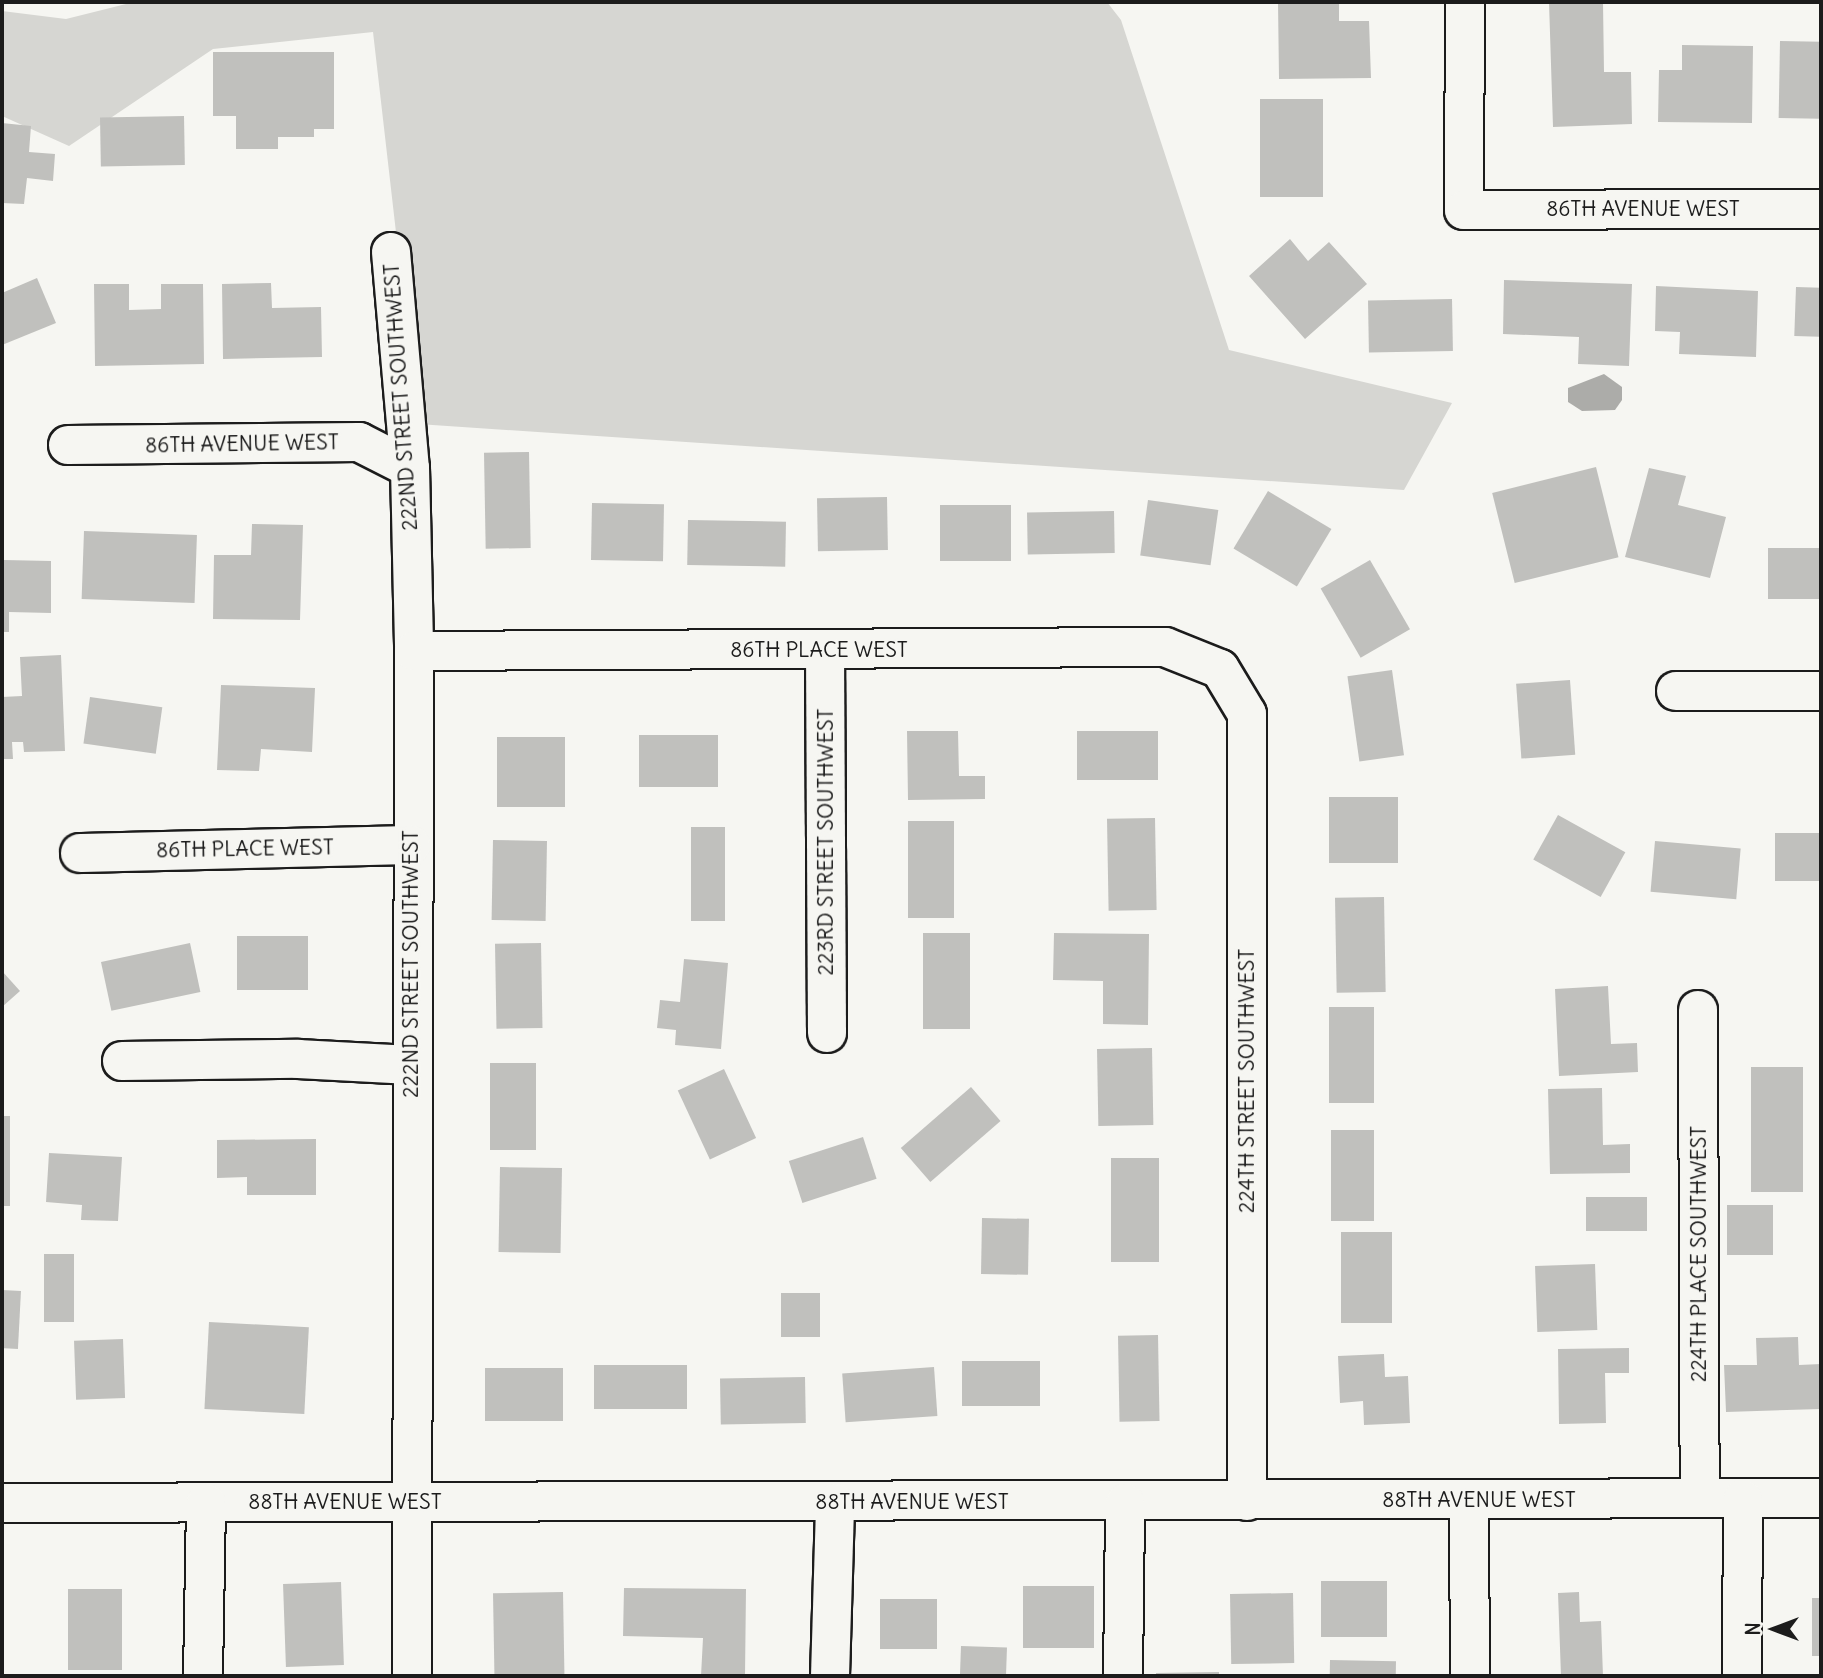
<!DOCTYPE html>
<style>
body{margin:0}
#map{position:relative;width:1823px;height:1678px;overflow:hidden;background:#f6f6f2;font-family:Delius,sans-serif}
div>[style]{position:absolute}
.green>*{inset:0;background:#d6d6d2}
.water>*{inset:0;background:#acaca9}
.building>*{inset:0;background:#c0c0bd;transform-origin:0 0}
.roads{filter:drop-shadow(2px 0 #1c1c1c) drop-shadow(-2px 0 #1c1c1c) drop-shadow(0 2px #1c1c1c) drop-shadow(0 -2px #1c1c1c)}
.minor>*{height:38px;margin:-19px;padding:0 19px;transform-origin:19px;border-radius:19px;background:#f6f6f2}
span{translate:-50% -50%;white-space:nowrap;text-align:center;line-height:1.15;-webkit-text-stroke:6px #f6f6f2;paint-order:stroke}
.street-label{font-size:21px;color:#1c1c1c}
.frame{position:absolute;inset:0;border:4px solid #1c1c1c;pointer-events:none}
.north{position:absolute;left:1739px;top:1594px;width:70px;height:70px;-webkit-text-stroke:5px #f6f6f2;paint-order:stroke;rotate:270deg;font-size:19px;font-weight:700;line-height:28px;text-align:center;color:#1c1c1c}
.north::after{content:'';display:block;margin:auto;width:24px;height:32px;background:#1c1c1c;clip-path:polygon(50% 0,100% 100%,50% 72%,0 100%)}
</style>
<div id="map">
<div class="green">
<i style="clip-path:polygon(134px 2px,1107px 2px,1121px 20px,1229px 350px,1452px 403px,1404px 490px,418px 424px,373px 32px,213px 49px,69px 146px,2px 116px,2px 11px,66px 19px)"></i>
</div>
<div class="water">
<i style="clip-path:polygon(1604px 374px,1622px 387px,1622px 400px,1615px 410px,1582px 411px,1568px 402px,1568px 388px)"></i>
</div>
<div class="building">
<i style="clip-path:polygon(1278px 2px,1339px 2px,1339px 21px,1369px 21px,1371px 78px,1279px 79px)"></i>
<i style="clip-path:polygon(1549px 2px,1603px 2px,1604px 72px,1631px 72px,1632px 124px,1553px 127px)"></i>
<i style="left:1780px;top:41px;width:41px;height:77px;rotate:1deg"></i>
<i style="clip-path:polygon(1682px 45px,1753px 46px,1752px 123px,1658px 122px,1659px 70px,1682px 70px)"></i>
<i style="clip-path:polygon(213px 52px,334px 52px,334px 129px,314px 129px,314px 137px,278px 137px,278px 149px,236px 149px,236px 116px,213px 116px)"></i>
<i style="left:1260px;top:99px;width:63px;height:98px"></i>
<i style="left:184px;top:116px;width:49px;height:84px;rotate:89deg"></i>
<i style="clip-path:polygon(2px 123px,31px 126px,29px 152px,55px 154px,53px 181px,27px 178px,24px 204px,2px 203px)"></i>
<i style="clip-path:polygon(1290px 239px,1308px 261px,1329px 242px,1367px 284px,1305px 339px,1249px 276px)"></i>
<i style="clip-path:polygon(37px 278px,56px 323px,2px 345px,2px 293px)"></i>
<i style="clip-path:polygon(1504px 280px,1632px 284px,1629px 366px,1578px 364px,1579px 337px,1503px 334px)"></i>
<i style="clip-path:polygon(271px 283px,272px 308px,321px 307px,322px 357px,223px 359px,222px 284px)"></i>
<i style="clip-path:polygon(94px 284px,129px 284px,129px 310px,161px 309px,161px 284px,203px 284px,204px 364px,95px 366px)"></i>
<i style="clip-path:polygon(1656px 286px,1758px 291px,1756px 357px,1679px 354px,1680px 332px,1655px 331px)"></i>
<i style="left:1796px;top:287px;width:25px;height:49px;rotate:2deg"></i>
<i style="left:1452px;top:299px;width:52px;height:84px;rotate:89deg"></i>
<i style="left:529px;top:452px;width:96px;height:45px;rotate:89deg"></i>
<i style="left:1596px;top:467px;width:93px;height:107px;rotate:76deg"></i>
<i style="clip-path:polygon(1649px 468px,1686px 476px,1678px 505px,1726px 517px,1710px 578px,1625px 557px)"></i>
<i style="left:1268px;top:491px;width:74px;height:67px;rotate:31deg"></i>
<i style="left:887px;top:497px;width:53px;height:70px;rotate:89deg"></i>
<i style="left:1148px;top:500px;width:71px;height:56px;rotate:8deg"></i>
<i style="left:592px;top:503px;width:72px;height:57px;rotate:1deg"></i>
<i style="left:1011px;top:505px;width:56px;height:71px;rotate:90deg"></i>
<i style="left:1114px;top:511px;width:42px;height:87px;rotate:89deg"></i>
<i style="left:688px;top:520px;width:98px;height:45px;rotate:1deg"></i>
<i style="clip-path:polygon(252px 524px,303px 525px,300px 620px,213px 619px,214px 555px,251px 555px)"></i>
<i style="clip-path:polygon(2px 526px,4px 560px,51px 561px,51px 613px,9px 612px,9px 632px,2px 632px)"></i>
<i style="left:84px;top:531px;width:113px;height:68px;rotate:2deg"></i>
<i style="left:1768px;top:548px;width:53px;height:51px"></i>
<i style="left:1370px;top:560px;width:80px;height:57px;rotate:60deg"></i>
<i style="clip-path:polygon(61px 655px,65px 751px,24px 752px,23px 742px,12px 742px,13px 759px,2px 759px,2px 697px,22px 696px,20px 657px)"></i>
<i style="left:1392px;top:670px;width:86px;height:45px;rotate:82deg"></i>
<i style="left:1570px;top:680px;width:75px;height:54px;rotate:86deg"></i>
<i style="clip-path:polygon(221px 685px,315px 688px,312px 752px,261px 749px,259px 771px,217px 770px)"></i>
<i style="left:90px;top:697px;width:73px;height:47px;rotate:8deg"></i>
<i style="clip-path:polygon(907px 731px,958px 731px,959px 776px,985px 776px,985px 799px,908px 800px)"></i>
<i style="left:1077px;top:731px;width:81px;height:49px"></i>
<i style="left:718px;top:735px;width:52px;height:79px;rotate:90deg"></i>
<i style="left:497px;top:737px;width:68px;height:70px"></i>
<i style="left:1329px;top:797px;width:69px;height:66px"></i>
<i style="left:1558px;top:815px;width:77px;height:51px;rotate:29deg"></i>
<i style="left:1155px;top:818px;width:92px;height:48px;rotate:89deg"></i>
<i style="left:908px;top:821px;width:46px;height:97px"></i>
<i style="left:691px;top:827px;width:34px;height:94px"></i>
<i style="left:1821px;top:833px;width:48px;height:46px;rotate:90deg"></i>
<i style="left:493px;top:840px;width:54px;height:80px;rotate:1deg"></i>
<i style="left:1655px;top:841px;width:86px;height:51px;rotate:5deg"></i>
<i style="left:1384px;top:897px;width:95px;height:49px;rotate:89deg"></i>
<i style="left:923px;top:933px;width:47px;height:96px"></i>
<i style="clip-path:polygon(1054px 933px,1149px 934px,1148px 1025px,1103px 1024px,1103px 981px,1053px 980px)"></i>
<i style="left:237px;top:936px;width:71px;height:54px"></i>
<i style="left:190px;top:943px;width:50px;height:91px;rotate:78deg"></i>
<i style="left:541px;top:943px;width:85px;height:46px;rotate:89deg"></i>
<i style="clip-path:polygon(684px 959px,728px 963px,721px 1049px,675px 1045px,676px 1030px,657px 1028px,660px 1000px,680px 1002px)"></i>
<i style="clip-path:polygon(2px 971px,20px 991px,2px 1007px)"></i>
<i style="clip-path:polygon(1608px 986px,1611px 1044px,1637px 1043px,1638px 1072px,1559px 1076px,1555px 989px)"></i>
<i style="left:1329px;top:1007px;width:45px;height:96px"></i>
<i style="left:1152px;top:1048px;width:77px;height:55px;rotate:89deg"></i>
<i style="left:490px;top:1063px;width:46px;height:87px"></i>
<i style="left:1751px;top:1067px;width:52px;height:125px"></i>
<i style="left:724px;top:1069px;width:76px;height:51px;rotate:65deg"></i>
<i style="left:971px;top:1087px;width:45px;height:93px;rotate:49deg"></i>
<i style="clip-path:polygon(1602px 1088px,1603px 1145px,1630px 1144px,1630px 1173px,1550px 1174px,1548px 1089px)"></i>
<i style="left:2px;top:1116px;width:8px;height:90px"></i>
<i style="left:1331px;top:1130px;width:43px;height:91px"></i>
<i style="left:863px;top:1137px;width:44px;height:78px;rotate:72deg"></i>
<i style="clip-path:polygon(316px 1139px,316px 1195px,247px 1195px,247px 1177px,217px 1178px,217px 1140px)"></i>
<i style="clip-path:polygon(49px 1153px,122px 1157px,118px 1221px,81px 1220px,82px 1205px,46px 1202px)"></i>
<i style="left:1111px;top:1158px;width:48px;height:104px"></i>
<i style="left:500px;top:1167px;width:62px;height:85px;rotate:1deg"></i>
<i style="left:1586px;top:1197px;width:61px;height:34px"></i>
<i style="left:1773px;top:1205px;width:50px;height:46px;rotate:90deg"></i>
<i style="left:982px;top:1218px;width:47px;height:56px;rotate:1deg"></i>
<i style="left:1341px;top:1232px;width:51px;height:91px"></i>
<i style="left:44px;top:1254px;width:30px;height:68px"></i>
<i style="left:1595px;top:1264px;width:66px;height:60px;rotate:88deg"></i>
<i style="left:2px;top:1290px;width:19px;height:58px;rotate:3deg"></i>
<i style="left:781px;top:1293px;width:39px;height:44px"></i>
<i style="left:209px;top:1322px;width:100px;height:87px;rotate:3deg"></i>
<i style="left:1158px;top:1335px;width:86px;height:40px;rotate:89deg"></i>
<i style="clip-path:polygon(1798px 1337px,1799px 1365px,1821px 1364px,1821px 1409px,1726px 1412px,1724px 1365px,1757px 1365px,1756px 1338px)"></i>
<i style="left:123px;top:1339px;width:59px;height:49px;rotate:88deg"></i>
<i style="clip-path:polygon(1629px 1348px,1629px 1373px,1605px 1373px,1606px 1423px,1559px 1424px,1558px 1349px)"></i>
<i style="clip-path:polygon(1384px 1354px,1385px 1377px,1408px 1376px,1410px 1423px,1364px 1425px,1363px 1401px,1340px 1403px,1338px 1356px)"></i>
<i style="left:1040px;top:1361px;width:45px;height:78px;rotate:90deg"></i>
<i style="left:594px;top:1365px;width:93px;height:44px"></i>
<i style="left:934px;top:1367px;width:49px;height:92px;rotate:86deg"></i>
<i style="left:485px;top:1368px;width:78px;height:53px"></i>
<i style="left:805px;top:1377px;width:46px;height:85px;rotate:89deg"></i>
<i style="left:1321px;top:1581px;width:66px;height:56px"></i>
<i style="left:341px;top:1582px;width:83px;height:58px;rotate:88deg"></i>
<i style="left:1023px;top:1586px;width:71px;height:62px"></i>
<i style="clip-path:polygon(624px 1588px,746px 1589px,745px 1676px,701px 1676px,703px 1638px,623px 1636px)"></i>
<i style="left:68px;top:1589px;width:54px;height:81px"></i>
<i style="left:563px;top:1592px;width:84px;height:70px;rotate:89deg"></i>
<i style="clip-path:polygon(1579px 1592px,1580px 1622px,1601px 1621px,1603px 1676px,1561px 1676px,1558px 1593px)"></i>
<i style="left:1293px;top:1593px;width:70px;height:63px;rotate:89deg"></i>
<i style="left:1812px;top:1598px;width:9px;height:58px"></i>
<i style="left:880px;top:1599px;width:57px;height:50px"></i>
<i style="left:961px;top:1646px;width:46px;height:30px;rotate:2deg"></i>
<i style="left:1330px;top:1660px;width:66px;height:16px;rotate:1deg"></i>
<i style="clip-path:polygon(1219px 1672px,1219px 1676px,1156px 1676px,1156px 1673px)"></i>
</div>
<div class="roads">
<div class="minor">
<i style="left:1465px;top:2px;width:208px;rotate:90.3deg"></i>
<i style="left:1464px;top:210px;width:357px;rotate:-0.2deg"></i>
<i style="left:391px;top:252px;width:217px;rotate:85deg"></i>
<i style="left:410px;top:468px;width:183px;rotate:88.7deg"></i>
<i style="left:414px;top:651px;width:1025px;rotate:90.11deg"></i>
<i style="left:68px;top:445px;width:291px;rotate:-0.6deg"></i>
<i style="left:359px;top:442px;width:57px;rotate:27deg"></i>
<i style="left:825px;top:650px;width:383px;rotate:89.7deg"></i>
<i style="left:414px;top:651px;width:751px;rotate:-0.31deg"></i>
<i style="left:1165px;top:647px;width:59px;rotate:21.8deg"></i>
<i style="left:1220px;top:669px;width:52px;rotate:59deg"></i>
<i style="left:1247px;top:714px;width:787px;rotate:90deg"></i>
<i style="left:1676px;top:691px;width:145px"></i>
<i style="left:80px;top:853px;width:331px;rotate:-1.4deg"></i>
<i style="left:1698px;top:1010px;width:487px;rotate:89.8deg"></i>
<i style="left:122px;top:1061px;width:176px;rotate:-0.7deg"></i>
<i style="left:298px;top:1059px;width:113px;rotate:3deg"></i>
<i style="left:1469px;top:1501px;width:175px;rotate:89.7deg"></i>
<i style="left:2px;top:1503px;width:1819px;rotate:-0.16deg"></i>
<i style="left:203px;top:1676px;width:173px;rotate:-89deg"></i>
<i style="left:830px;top:1676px;width:173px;rotate:-88.3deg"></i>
<i style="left:1123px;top:1676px;width:173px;rotate:-89.3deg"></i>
<i style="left:1742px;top:1676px;width:177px;rotate:-89.7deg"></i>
</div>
</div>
<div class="street-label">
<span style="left:1643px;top:209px">86TH AVENUE WEST</span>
<span style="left:401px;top:397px;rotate:-94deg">222ND STREET SOUTHWEST</span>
<span style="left:242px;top:444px;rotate:-1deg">86TH AVENUE WEST</span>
<span style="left:819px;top:650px">86TH PLACE WEST</span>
<span style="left:826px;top:842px;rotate:-90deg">223RD STREET SOUTHWEST</span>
<span style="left:245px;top:849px;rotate:-1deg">86TH PLACE WEST</span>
<span style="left:411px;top:964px;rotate:-90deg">222ND STREET SOUTHWEST</span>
<span style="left:1247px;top:1081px;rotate:-90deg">224TH STREET SOUTHWEST</span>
<span style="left:1699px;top:1254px;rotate:-90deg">224TH PLACE SOUTHWEST</span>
<span style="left:1479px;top:1500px">88TH AVENUE WEST</span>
<span style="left:345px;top:1502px">88TH AVENUE WEST</span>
<span style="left:912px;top:1502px">88TH AVENUE WEST</span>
</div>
<div class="frame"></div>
<div class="north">N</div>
</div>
